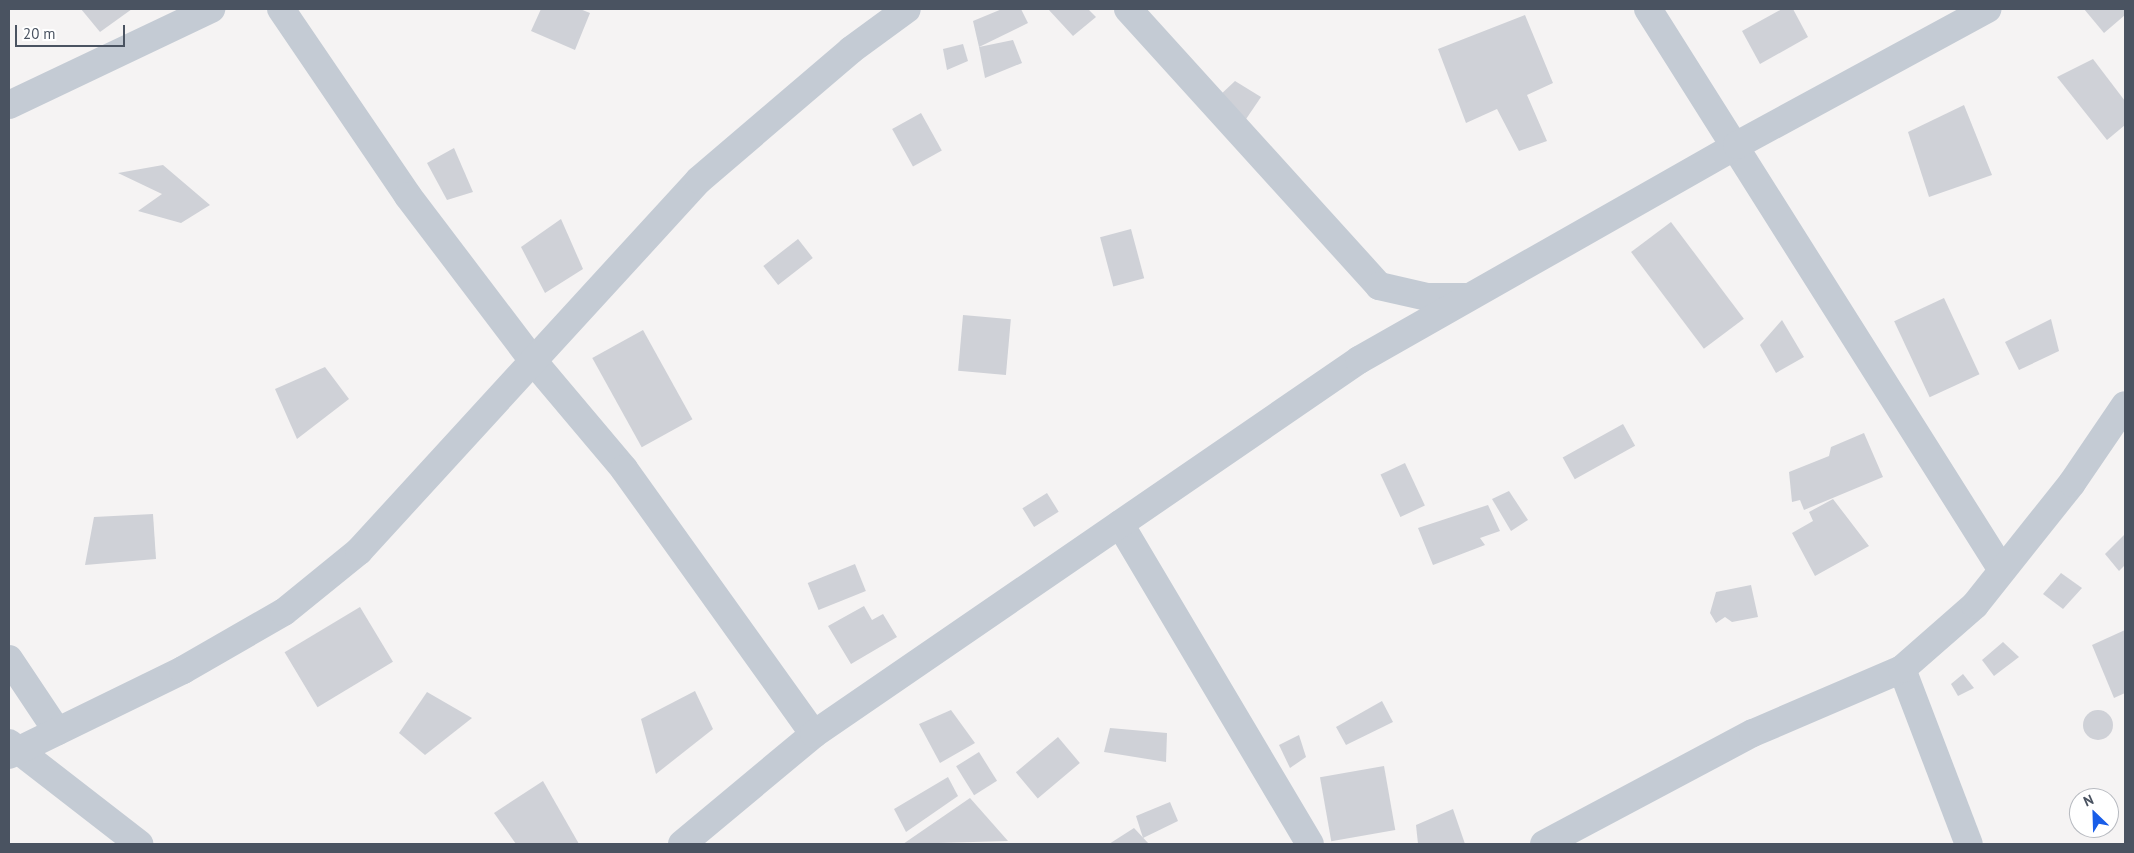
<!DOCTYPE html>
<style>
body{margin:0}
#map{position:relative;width:2134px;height:853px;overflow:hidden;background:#f5f3f3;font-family:"PT Sans",sans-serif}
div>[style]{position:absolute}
.building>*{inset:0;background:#cfd1d7;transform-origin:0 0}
.round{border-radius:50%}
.street>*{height:28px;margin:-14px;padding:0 14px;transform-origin:14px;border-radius:14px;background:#c4cbd4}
span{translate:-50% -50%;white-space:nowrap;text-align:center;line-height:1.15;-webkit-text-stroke:5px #fff;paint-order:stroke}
.frame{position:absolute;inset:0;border:10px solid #4a5361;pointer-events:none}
.north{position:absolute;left:2069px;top:788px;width:50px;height:50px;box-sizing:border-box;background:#fff;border:1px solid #b7bac0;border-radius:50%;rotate:336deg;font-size:14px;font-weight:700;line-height:20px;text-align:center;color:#4a5361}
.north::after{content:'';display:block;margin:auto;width:18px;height:22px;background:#195de8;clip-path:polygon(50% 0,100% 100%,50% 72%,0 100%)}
.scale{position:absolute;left:15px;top:25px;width:110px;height:22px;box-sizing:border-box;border:2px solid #4a5361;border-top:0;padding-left:6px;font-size:15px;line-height:18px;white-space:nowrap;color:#4a5361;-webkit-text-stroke:4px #fff;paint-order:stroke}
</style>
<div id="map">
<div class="building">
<i style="clip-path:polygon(81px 9px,132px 9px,100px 32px)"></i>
<i style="clip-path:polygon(541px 9px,580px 9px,590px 13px,575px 50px,531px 31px)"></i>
<i style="clip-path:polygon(1002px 9px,1021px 9px,1028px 23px,979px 47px,973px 21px)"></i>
<i style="clip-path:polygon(1048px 9px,1088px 9px,1096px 17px,1073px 36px)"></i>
<i style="clip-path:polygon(1782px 9px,1793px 9px,1808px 37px,1760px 64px,1742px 31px)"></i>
<i style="clip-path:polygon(2084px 9px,2125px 9px,2125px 15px,2104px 33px)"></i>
<i style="clip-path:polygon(1525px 15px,1553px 83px,1527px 95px,1547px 141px,1519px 151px,1497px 109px,1466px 123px,1438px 49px)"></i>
<i style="clip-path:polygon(1013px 40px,1022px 63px,985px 78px,979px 47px)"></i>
<i style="clip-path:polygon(963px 44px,968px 61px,947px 70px,943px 49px)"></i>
<i style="clip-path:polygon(2093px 59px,2125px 101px,2125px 125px,2107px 140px,2057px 77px)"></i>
<i style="clip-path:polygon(1235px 81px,1261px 97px,1242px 125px,1218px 97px)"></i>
<i style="clip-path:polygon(1964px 105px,1992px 175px,1929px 197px,1908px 132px)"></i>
<i style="left:921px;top:113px;width:43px;height:33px;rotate:61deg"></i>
<i style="clip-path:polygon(454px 148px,473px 192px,447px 200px,427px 163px)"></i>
<i style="clip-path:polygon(163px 165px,210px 205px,181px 223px,138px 211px,162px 194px,118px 173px)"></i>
<i style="clip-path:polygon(561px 219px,583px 269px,545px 293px,521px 247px)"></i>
<i style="left:1671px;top:222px;width:121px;height:50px;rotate:53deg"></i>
<i style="left:1131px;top:229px;width:51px;height:32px;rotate:75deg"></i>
<i style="left:798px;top:239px;width:24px;height:44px;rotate:52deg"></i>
<i style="left:1944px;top:298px;width:84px;height:55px;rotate:65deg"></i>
<i style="left:963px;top:315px;width:48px;height:56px;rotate:5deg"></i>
<i style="clip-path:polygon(2051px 319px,2059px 351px,2019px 370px,2005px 342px)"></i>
<i style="clip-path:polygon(1782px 320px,1804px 357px,1776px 373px,1760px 345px)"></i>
<i style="left:643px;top:330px;width:102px;height:58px;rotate:61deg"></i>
<i style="clip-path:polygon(325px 367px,349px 399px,297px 439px,275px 389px)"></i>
<i style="left:1623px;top:424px;width:25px;height:69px;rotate:61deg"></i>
<i style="clip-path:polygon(1864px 433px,1883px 477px,1804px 510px,1800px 500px,1792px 502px,1789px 472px,1829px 456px,1831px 447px)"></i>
<i style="left:1405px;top:463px;width:47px;height:27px;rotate:65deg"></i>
<i style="clip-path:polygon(1509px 491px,1528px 520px,1511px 531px,1492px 499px)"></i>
<i style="left:1047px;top:493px;width:22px;height:29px;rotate:58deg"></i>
<i style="clip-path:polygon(1833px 499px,1869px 546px,1815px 576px,1792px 533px,1813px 521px,1809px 512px)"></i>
<i style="clip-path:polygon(1488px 505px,1500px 531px,1480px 538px,1485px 545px,1433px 565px,1418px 528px)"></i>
<i style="clip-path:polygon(153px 514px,156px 559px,85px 565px,94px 517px)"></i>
<i style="clip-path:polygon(2125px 534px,2125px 565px,2119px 571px,2105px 554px)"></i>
<i style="left:855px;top:564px;width:29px;height:51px;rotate:68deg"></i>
<i style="clip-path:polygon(2061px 573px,2082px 588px,2063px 609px,2043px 594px)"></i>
<i style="clip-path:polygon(1751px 585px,1758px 617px,1732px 622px,1725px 617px,1716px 623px,1710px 613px,1716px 592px)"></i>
<i style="clip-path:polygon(864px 606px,872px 620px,883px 614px,897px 637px,851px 664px,828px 626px)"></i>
<i style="left:360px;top:607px;width:64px;height:88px;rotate:59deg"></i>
<i style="clip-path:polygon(2125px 630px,2125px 693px,2114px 698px,2092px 645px)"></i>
<i style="clip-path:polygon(2003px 642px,2019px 657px,1994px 676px,1982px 660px)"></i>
<i style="clip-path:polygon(1963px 674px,1974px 688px,1958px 696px,1951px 684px)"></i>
<i style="clip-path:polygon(695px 691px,713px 729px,656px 774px,641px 719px)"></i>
<i style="clip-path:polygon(427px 692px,472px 718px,425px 755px,399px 733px)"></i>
<i style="clip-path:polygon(1382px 701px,1393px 722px,1346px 745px,1336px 727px)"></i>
<i class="round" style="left:2083px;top:710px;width:30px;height:30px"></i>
<i style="clip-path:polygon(951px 710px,975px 743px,940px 763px,919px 724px)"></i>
<i style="clip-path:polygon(1110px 728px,1167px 733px,1166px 762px,1104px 752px)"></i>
<i style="clip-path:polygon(1299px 735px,1306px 757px,1290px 768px,1279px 745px)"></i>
<i style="left:1058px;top:737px;width:34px;height:55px;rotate:50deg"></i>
<i style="left:979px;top:752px;width:34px;height:27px;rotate:58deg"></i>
<i style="left:1384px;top:766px;width:65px;height:65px;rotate:80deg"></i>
<i style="clip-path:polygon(948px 777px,958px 796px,906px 832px,894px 809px)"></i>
<i style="clip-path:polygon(543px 781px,579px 844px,516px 844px,494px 813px)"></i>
<i style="clip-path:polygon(970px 798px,1008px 841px,903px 844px)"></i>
<i style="clip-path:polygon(1170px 802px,1178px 821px,1143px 838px,1136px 816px)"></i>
<i style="clip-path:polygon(1453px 809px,1465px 844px,1418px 844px,1416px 825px)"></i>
<i style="clip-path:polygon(1134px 828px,1149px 844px,1109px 844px)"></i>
</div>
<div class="street">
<i style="left:281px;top:9px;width:226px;rotate:55.8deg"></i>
<i style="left:408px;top:196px;width:208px;rotate:52.8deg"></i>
<i style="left:534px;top:362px;width:140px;rotate:49.9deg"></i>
<i style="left:624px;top:469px;width:326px;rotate:54.4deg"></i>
<i style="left:1128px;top:9px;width:374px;rotate:47.8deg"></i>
<i style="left:1379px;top:286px;width:49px;rotate:12.9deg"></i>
<i style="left:1427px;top:297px;width:38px"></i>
<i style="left:1648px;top:9px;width:663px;rotate:57.75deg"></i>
<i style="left:9px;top:105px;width:224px;rotate:-25.4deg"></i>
<i style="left:1120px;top:524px;width:372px;rotate:59.3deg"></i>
<i style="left:9px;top:659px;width:87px;rotate:56.3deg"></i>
<i style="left:1902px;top:669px;width:187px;rotate:69.1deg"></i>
<i style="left:9px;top:743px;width:165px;rotate:37.8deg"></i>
<i style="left:9px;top:755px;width:194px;rotate:-26deg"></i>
<i style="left:183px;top:670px;width:116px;rotate:-29.9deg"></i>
<i style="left:284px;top:612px;width:97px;rotate:-39.1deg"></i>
<i style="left:359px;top:551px;width:503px;rotate:-47.5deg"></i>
<i style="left:699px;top:180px;width:200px;rotate:-40.5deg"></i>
<i style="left:851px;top:50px;width:69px;rotate:-36.2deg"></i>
<i style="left:682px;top:844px;width:172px;rotate:-39.8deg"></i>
<i style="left:814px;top:734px;width:661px;rotate:-34.46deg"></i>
<i style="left:1359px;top:360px;width:435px;rotate:-29.6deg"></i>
<i style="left:1737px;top:145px;width:285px;rotate:-28.5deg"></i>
<i style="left:1544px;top:844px;width:237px;rotate:-28deg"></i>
<i style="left:1753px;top:733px;width:162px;rotate:-23.2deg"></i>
<i style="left:1902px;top:669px;width:97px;rotate:-41.2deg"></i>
<i style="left:1975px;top:605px;width:156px;rotate:-51.5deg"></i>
<i style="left:2072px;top:483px;width:94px;rotate:-55.8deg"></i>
</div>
<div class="frame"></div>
<div class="north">N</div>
<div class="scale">20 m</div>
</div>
